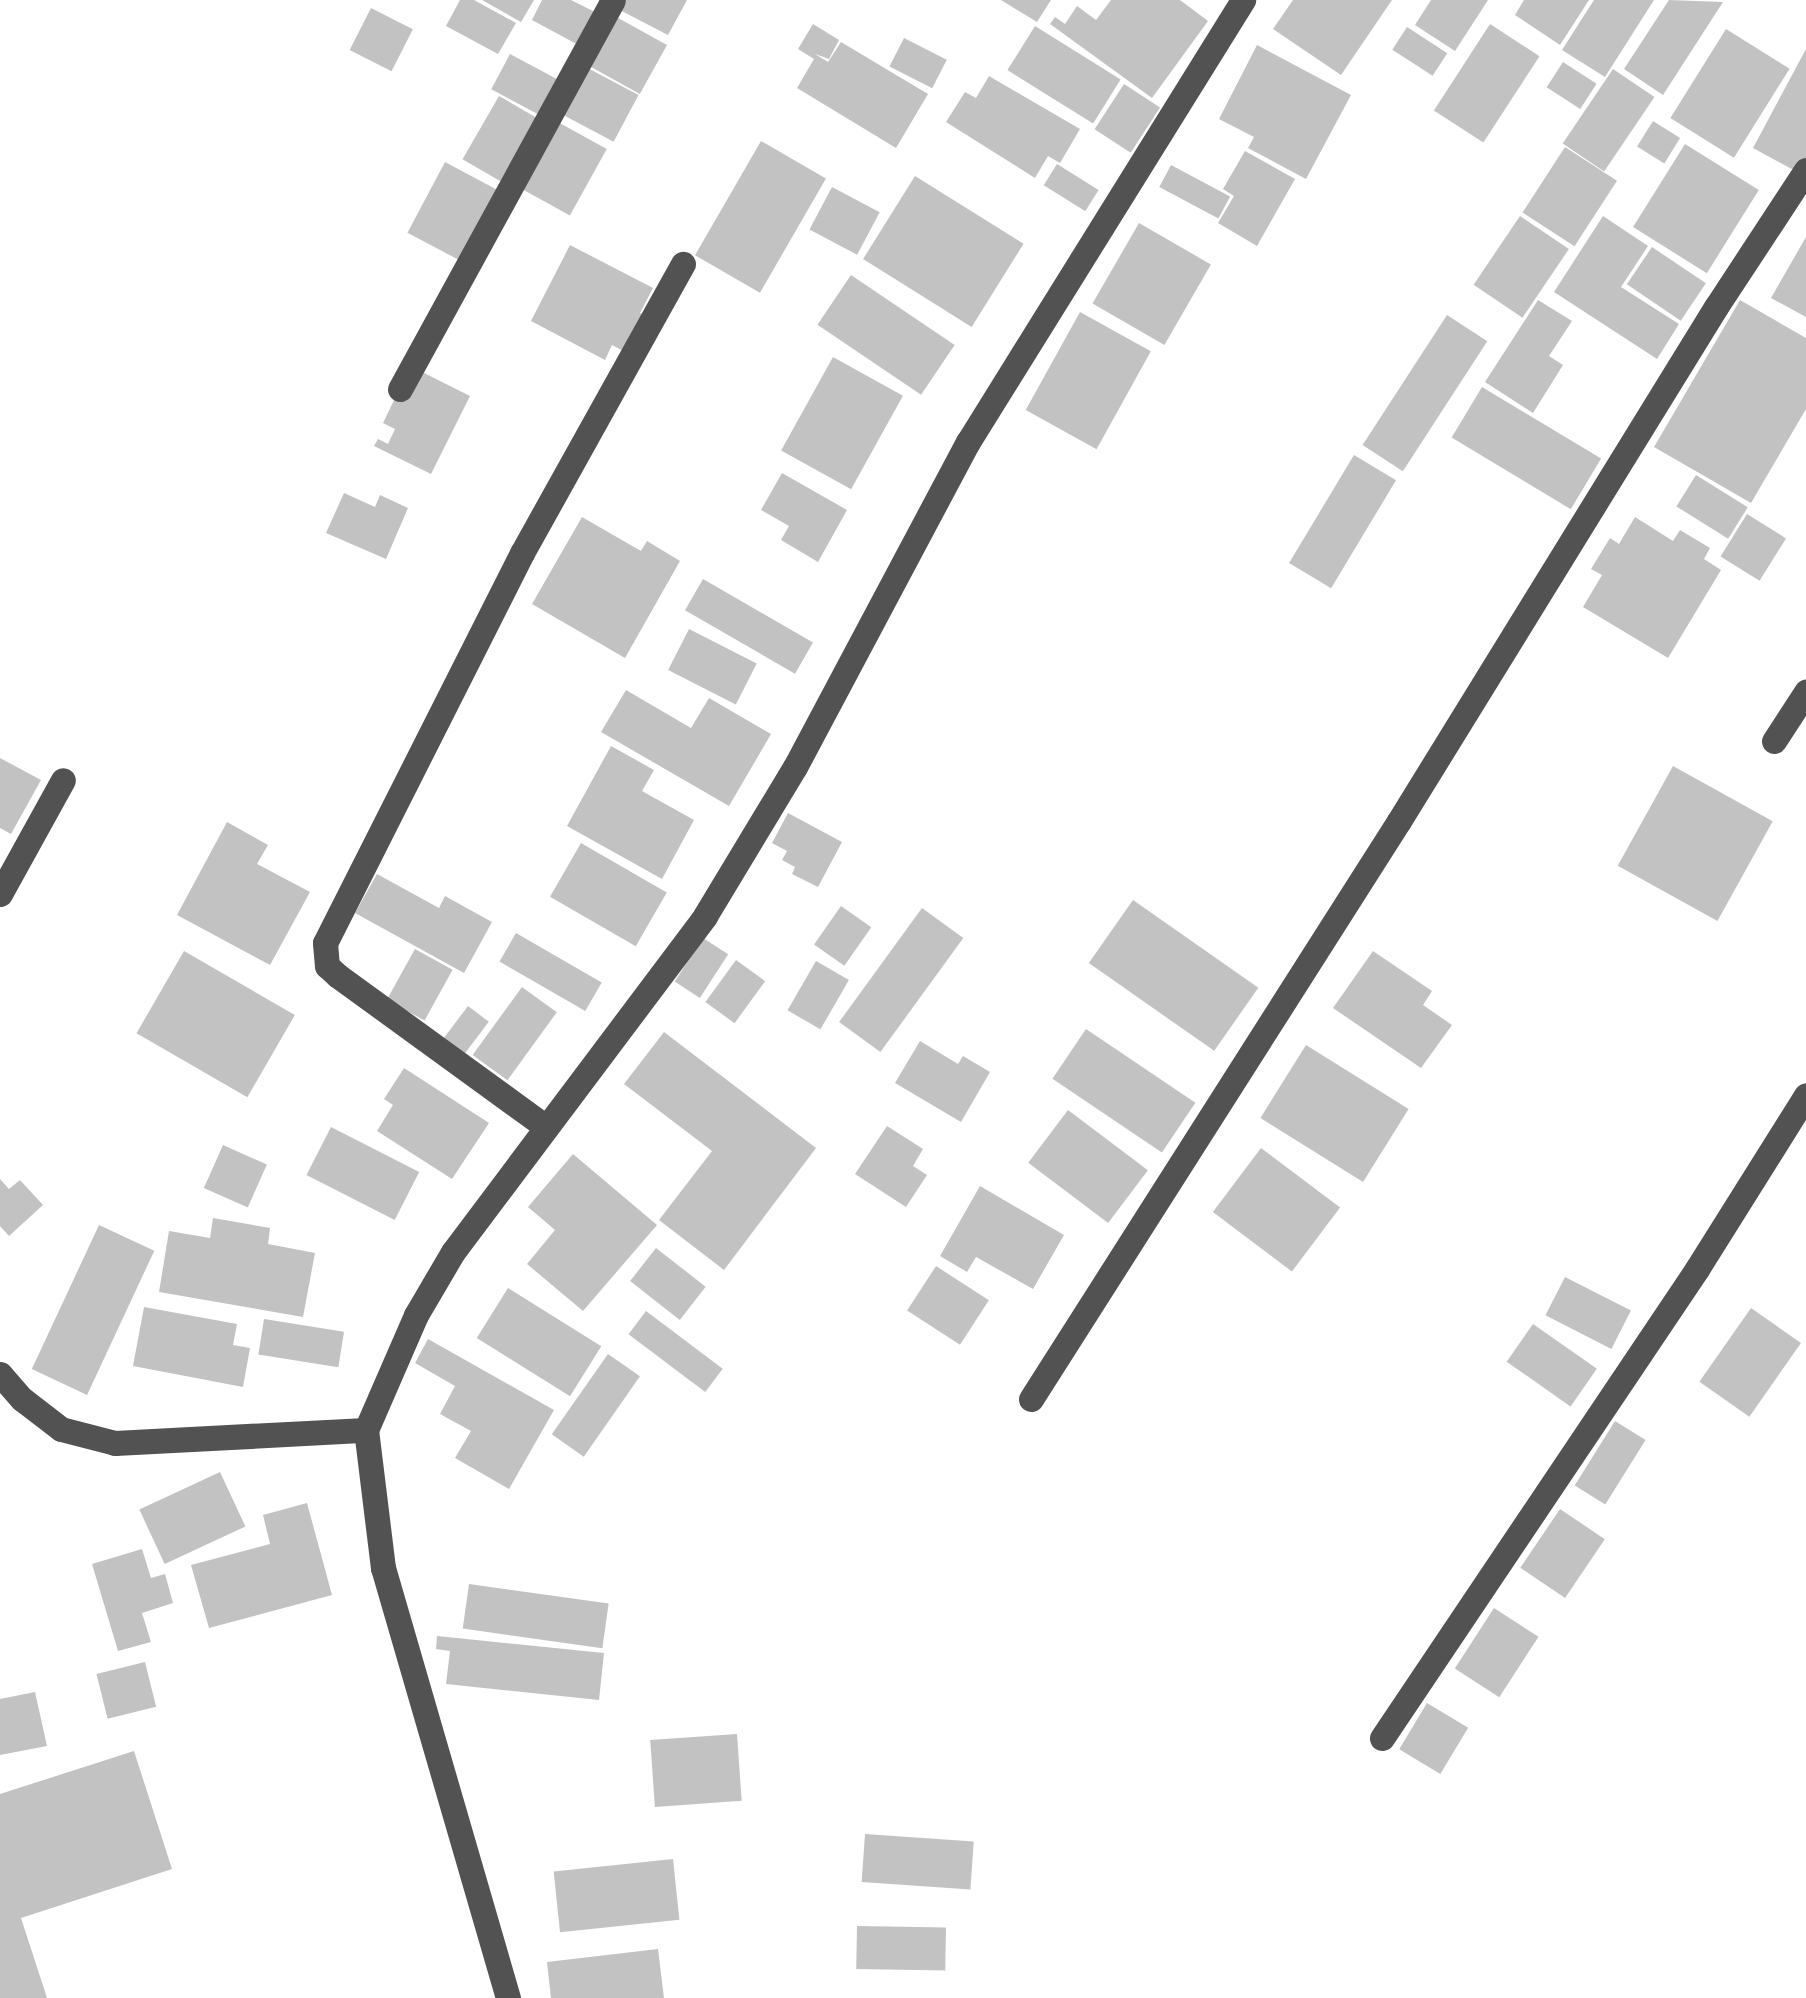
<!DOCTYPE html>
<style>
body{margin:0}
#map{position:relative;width:1806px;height:1998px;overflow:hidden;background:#fff;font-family:"Varela Round",sans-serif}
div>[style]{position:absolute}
.building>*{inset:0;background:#c2c2c2;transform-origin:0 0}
.minor>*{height:25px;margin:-12.5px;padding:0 12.5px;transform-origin:12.5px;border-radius:12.5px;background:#525252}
span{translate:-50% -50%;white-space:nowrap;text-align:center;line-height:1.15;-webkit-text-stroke:8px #fff;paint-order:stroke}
</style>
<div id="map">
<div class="building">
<i style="clip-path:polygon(460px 0,474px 0,516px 23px,498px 54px,446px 26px)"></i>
<i style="clip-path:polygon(482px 0,534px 0,521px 22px)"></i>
<i style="clip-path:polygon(542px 0,571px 0,601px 15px,584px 48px,532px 20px)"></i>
<i style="clip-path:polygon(618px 0,687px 0,668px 35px,614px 7px)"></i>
<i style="clip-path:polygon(1001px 0,1051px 0,1037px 22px)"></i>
<i style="clip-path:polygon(1111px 0,1180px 0,1208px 21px,1152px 98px,1050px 24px,1055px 17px,1065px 24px,1077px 6px,1096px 20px)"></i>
<i style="clip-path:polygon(1293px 0,1392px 0,1341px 75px,1273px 29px)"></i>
<i style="clip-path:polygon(1431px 0,1488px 0,1455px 51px,1415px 25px)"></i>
<i style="clip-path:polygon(1524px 0,1589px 0,1560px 45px,1515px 15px)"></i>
<i style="clip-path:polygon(1594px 0,1654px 0,1605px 77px,1562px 50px)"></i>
<i style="clip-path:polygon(1669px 0,1723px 2px,1663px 95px,1624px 69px)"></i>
<i style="left:371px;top:8px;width:47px;height:47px;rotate:27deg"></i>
<i style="left:611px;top:14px;width:64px;height:56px;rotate:29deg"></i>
<i style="clip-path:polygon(813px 24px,839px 40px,829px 59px,815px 54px,828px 62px,841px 42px,928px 94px,896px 148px,797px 88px,814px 59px,798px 49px)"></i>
<i style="left:1490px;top:24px;width:59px;height:103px;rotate:33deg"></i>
<i style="left:1035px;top:26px;width:101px;height:52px;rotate:32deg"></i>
<i style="left:1407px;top:27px;width:48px;height:27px;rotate:33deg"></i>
<i style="left:1726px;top:29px;width:75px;height:105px;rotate:32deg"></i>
<i style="left:904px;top:38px;width:48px;height:32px;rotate:27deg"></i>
<i style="clip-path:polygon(1257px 45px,1351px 95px,1306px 179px,1248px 148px,1254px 137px,1219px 119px)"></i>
<i style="clip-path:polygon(1806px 49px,1806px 160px,1799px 173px,1753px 148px)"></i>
<i style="left:510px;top:54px;width:60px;height:40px;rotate:28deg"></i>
<i style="left:1563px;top:62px;width:40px;height:30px;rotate:33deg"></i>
<i style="left:582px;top:65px;width:64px;height:53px;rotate:28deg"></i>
<i style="left:1613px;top:69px;width:50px;height:90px;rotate:34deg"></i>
<i style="clip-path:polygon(989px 76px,1080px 129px,1060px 163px,1048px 156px,1035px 178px,946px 122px,965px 92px,976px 98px)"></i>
<i style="left:1124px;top:84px;width:43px;height:54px;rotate:33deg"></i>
<i style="left:499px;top:96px;width:51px;height:73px;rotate:30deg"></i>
<i style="left:556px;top:121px;width:58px;height:76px;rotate:29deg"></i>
<i style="left:1653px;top:121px;width:32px;height:30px;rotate:32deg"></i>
<i style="left:761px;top:141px;width:75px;height:132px;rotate:30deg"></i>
<i style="left:1685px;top:144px;width:87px;height:98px;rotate:32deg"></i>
<i style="left:1565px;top:147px;width:62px;height:78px;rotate:33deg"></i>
<i style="clip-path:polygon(1245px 151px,1295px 179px,1257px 246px,1218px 223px,1234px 196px,1223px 189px)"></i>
<i style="left:445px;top:162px;width:59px;height:80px;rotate:28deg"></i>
<i style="left:1057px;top:164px;width:49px;height:25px;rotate:32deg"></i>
<i style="left:1171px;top:165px;width:67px;height:25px;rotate:28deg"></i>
<i style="left:915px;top:176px;width:128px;height:98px;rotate:32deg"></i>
<i style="left:832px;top:187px;width:54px;height:48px;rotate:28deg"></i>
<i style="left:1520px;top:216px;width:59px;height:83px;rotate:34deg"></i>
<i style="clip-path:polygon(1603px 216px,1648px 246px,1621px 287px,1679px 324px,1657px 359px,1554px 292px)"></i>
<i style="left:1139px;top:223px;width:83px;height:93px;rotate:30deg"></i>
<i style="clip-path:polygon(1806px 237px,1806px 317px,1771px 298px)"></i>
<i style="clip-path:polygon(570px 245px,653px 288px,640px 313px,650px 318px,631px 355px,612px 345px,605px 360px,531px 321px)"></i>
<i style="left:1652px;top:247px;width:65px;height:45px;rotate:34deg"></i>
<i style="left:851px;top:275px;width:125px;height:60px;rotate:34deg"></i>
<i style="clip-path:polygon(1538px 300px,1572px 321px,1549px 356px,1563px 365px,1533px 413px,1485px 382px)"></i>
<i style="clip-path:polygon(1740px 300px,1806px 338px,1806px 409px,1751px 503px,1654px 447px)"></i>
<i style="left:1080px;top:312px;width:81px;height:112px;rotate:29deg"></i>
<i style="left:1447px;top:315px;width:48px;height:155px;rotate:33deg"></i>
<i style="left:833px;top:357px;width:80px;height:107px;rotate:29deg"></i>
<i style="clip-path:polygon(420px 371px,470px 396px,431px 474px,374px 446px,378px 439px,388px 444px,395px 429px,383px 423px,396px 396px,406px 401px)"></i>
<i style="left:1482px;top:387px;width:139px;height:59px;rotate:31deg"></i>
<i style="left:1354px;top:455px;width:49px;height:126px;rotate:31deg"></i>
<i style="clip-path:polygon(782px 473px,847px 510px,818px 562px,781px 540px,789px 526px,761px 510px)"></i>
<i style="left:1696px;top:475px;width:61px;height:37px;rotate:32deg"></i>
<i style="clip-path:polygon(344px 493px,375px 507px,380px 495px,408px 508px,386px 559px,326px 533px)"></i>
<i style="left:1747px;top:514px;width:46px;height:50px;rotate:32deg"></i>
<i style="clip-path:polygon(582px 517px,641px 551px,647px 541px,680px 561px,625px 658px,532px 604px)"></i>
<i style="clip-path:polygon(1635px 517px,1673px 541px,1680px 530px,1710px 548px,1704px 559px,1721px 570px,1668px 658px,1583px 607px,1602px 575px,1591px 569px,1610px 538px,1619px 544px)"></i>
<i style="left:703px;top:579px;width:127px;height:36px;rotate:30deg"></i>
<i style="left:689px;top:629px;width:76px;height:46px;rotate:27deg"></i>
<i style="clip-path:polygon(626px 690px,691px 728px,709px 698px,771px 734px,729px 806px,601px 732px)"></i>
<i style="clip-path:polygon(611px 746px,654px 770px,642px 791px,694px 820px,662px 879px,567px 826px)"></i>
<i style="clip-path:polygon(0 758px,41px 780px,11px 834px,0 828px)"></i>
<i style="left:1673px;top:766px;width:114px;height:114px;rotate:29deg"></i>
<i style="clip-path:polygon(788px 813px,842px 842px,818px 887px,792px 874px,795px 867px,782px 860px,787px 851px,772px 843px)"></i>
<i style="clip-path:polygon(227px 822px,268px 845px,257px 864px,310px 892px,270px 965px,177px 915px)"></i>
<i style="left:581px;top:843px;width:99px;height:62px;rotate:30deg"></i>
<i style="clip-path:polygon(377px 874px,439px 908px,445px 896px,492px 922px,464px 973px,355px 913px)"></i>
<i style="left:1133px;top:900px;width:153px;height:77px;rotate:35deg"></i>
<i style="left:841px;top:906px;width:37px;height:47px;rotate:35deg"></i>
<i style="left:922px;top:908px;width:51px;height:141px;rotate:36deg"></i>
<i style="left:516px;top:933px;width:99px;height:33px;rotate:30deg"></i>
<i style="left:703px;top:938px;width:30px;height:52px;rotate:33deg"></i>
<i style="left:415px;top:949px;width:43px;height:58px;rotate:29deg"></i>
<i style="left:184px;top:951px;width:128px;height:95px;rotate:30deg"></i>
<i style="clip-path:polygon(1373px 951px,1432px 991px,1423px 1005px,1452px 1025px,1421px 1068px,1333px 1008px)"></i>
<i style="left:736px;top:960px;width:36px;height:52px;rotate:36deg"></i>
<i style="left:816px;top:961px;width:38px;height:57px;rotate:30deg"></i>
<i style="left:522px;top:987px;width:43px;height:84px;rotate:36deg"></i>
<i style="left:468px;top:1006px;width:26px;height:41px;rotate:37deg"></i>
<i style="left:1086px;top:1029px;width:132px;height:60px;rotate:34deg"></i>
<i style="clip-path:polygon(664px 1032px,816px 1148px,724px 1270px,659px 1220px,712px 1151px,624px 1084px)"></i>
<i style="clip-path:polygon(920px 1041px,958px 1064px,963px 1056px,990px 1072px,961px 1122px,895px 1083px)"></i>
<i style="left:1306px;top:1045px;width:121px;height:86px;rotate:32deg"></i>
<i style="clip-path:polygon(404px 1068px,489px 1123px,452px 1179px,377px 1131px,393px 1105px,384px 1099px)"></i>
<i style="left:1068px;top:1110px;width:100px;height:66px;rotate:37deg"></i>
<i style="clip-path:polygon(887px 1126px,923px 1149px,913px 1166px,927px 1175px,906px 1207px,855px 1174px)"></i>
<i style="left:331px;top:1127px;width:99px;height:54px;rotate:27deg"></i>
<i style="left:223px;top:1145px;width:48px;height:47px;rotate:24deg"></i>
<i style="left:1261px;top:1148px;width:99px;height:80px;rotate:37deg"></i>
<i style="clip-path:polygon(573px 1154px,657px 1225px,583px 1311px,527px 1264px,555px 1230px,528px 1207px)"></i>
<i style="clip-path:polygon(0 1179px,9px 1189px,20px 1180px,43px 1205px,9px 1236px,0 1226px)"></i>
<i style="clip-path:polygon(980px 1186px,1064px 1235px,1033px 1289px,976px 1257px,967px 1272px,940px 1256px)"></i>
<i style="clip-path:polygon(213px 1218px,270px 1228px,268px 1244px,315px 1253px,303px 1317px,159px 1292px,169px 1231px,210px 1238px)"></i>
<i style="left:99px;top:1225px;width:61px;height:159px;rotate:25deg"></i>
<i style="left:656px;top:1248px;width:63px;height:42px;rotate:38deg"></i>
<i style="left:936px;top:1266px;width:63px;height:53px;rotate:33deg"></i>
<i style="left:1565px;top:1277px;width:74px;height:43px;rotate:27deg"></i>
<i style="left:508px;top:1288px;width:110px;height:59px;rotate:32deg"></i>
<i style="clip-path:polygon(144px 1307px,237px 1324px,233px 1345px,250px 1348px,243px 1387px,133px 1366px)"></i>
<i style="left:1751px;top:1308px;width:61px;height:90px;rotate:35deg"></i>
<i style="left:646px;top:1311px;width:96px;height:29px;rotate:37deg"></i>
<i style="left:264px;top:1319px;width:81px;height:36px;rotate:9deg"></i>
<i style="left:1533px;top:1324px;width:78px;height:46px;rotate:35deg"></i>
<i style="clip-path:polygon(428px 1339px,554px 1410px,509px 1489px,455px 1458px,471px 1431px,440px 1414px,455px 1386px,415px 1363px)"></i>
<i style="left:608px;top:1354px;width:39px;height:98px;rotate:35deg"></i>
<i style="left:1615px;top:1421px;width:36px;height:76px;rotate:32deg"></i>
<i style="left:220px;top:1472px;width:60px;height:89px;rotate:65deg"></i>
<i style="clip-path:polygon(307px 1503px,332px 1595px,209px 1628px,191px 1565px,270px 1544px,263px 1515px)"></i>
<i style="left:1560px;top:1509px;width:54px;height:71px;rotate:34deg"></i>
<i style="clip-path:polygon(142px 1549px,151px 1578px,165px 1574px,173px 1603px,142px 1613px,151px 1642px,118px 1651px,92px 1564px)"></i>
<i style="left:469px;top:1584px;width:141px;height:45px;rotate:8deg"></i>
<i style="left:1494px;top:1608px;width:53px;height:72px;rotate:33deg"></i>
<i style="clip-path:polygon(437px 1636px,604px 1653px,599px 1700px,446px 1684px,450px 1651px,436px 1649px)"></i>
<i style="left:145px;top:1662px;width:46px;height:50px;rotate:76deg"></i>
<i style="clip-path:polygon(35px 1692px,47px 1746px,0 1755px,0 1699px)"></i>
<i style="left:1427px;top:1703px;width:48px;height:54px;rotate:31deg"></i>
<i style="left:737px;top:1734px;width:67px;height:87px;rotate:86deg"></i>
<i style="clip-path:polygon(134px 1751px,172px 1869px,21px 1918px,47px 1998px,0 1998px,0 1794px)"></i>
<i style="left:865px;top:1834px;width:109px;height:48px;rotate:4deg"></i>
<i style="left:673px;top:1859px;width:61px;height:120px;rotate:84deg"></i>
<i style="left:857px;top:1926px;width:89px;height:43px;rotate:1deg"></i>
<i style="clip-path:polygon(658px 1949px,664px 1998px,551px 1998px,547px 1962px)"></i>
</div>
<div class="minor">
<i style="left:400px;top:389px;width:443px;rotate:-61.3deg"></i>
<i style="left:1774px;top:741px;width:59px;rotate:-56.9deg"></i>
<i style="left:0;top:894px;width:130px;rotate:-61.1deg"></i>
<i style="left:546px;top:1127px;width:258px;rotate:-144deg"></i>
<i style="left:337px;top:975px;width:13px;rotate:-138deg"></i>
<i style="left:327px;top:966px;width:23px;rotate:-95deg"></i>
<i style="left:325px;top:943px;width:437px;rotate:-63.2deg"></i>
<i style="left:522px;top:553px;width:331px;rotate:-60.9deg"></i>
<i style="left:0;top:1374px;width:33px;rotate:49deg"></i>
<i style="left:22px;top:1399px;width:49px;rotate:37.6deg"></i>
<i style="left:61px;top:1429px;width:56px;rotate:14.5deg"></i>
<i style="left:115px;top:1443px;width:251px;rotate:-3deg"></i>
<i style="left:1031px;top:1399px;width:685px;rotate:-57.52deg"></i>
<i style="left:1399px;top:821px;width:604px;rotate:-58.34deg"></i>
<i style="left:1716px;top:307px;width:164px;rotate:-56.7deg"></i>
<i style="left:1382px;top:1738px;width:565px;rotate:-56.11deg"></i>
<i style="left:1697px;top:1269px;width:205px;rotate:-57.9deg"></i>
<i style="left:508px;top:1998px;width:448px;rotate:-106.2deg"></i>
<i style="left:383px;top:1568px;width:139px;rotate:-97deg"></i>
<i style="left:366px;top:1430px;width:125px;rotate:-66.5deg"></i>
<i style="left:416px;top:1315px;width:73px;rotate:-59.6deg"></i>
<i style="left:453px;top:1252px;width:420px;rotate:-53.1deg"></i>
<i style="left:705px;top:916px;width:174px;rotate:-58.9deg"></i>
<i style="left:795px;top:767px;width:368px;rotate:-62deg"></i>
<i style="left:968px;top:442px;width:521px;rotate:-58.11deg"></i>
</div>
</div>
